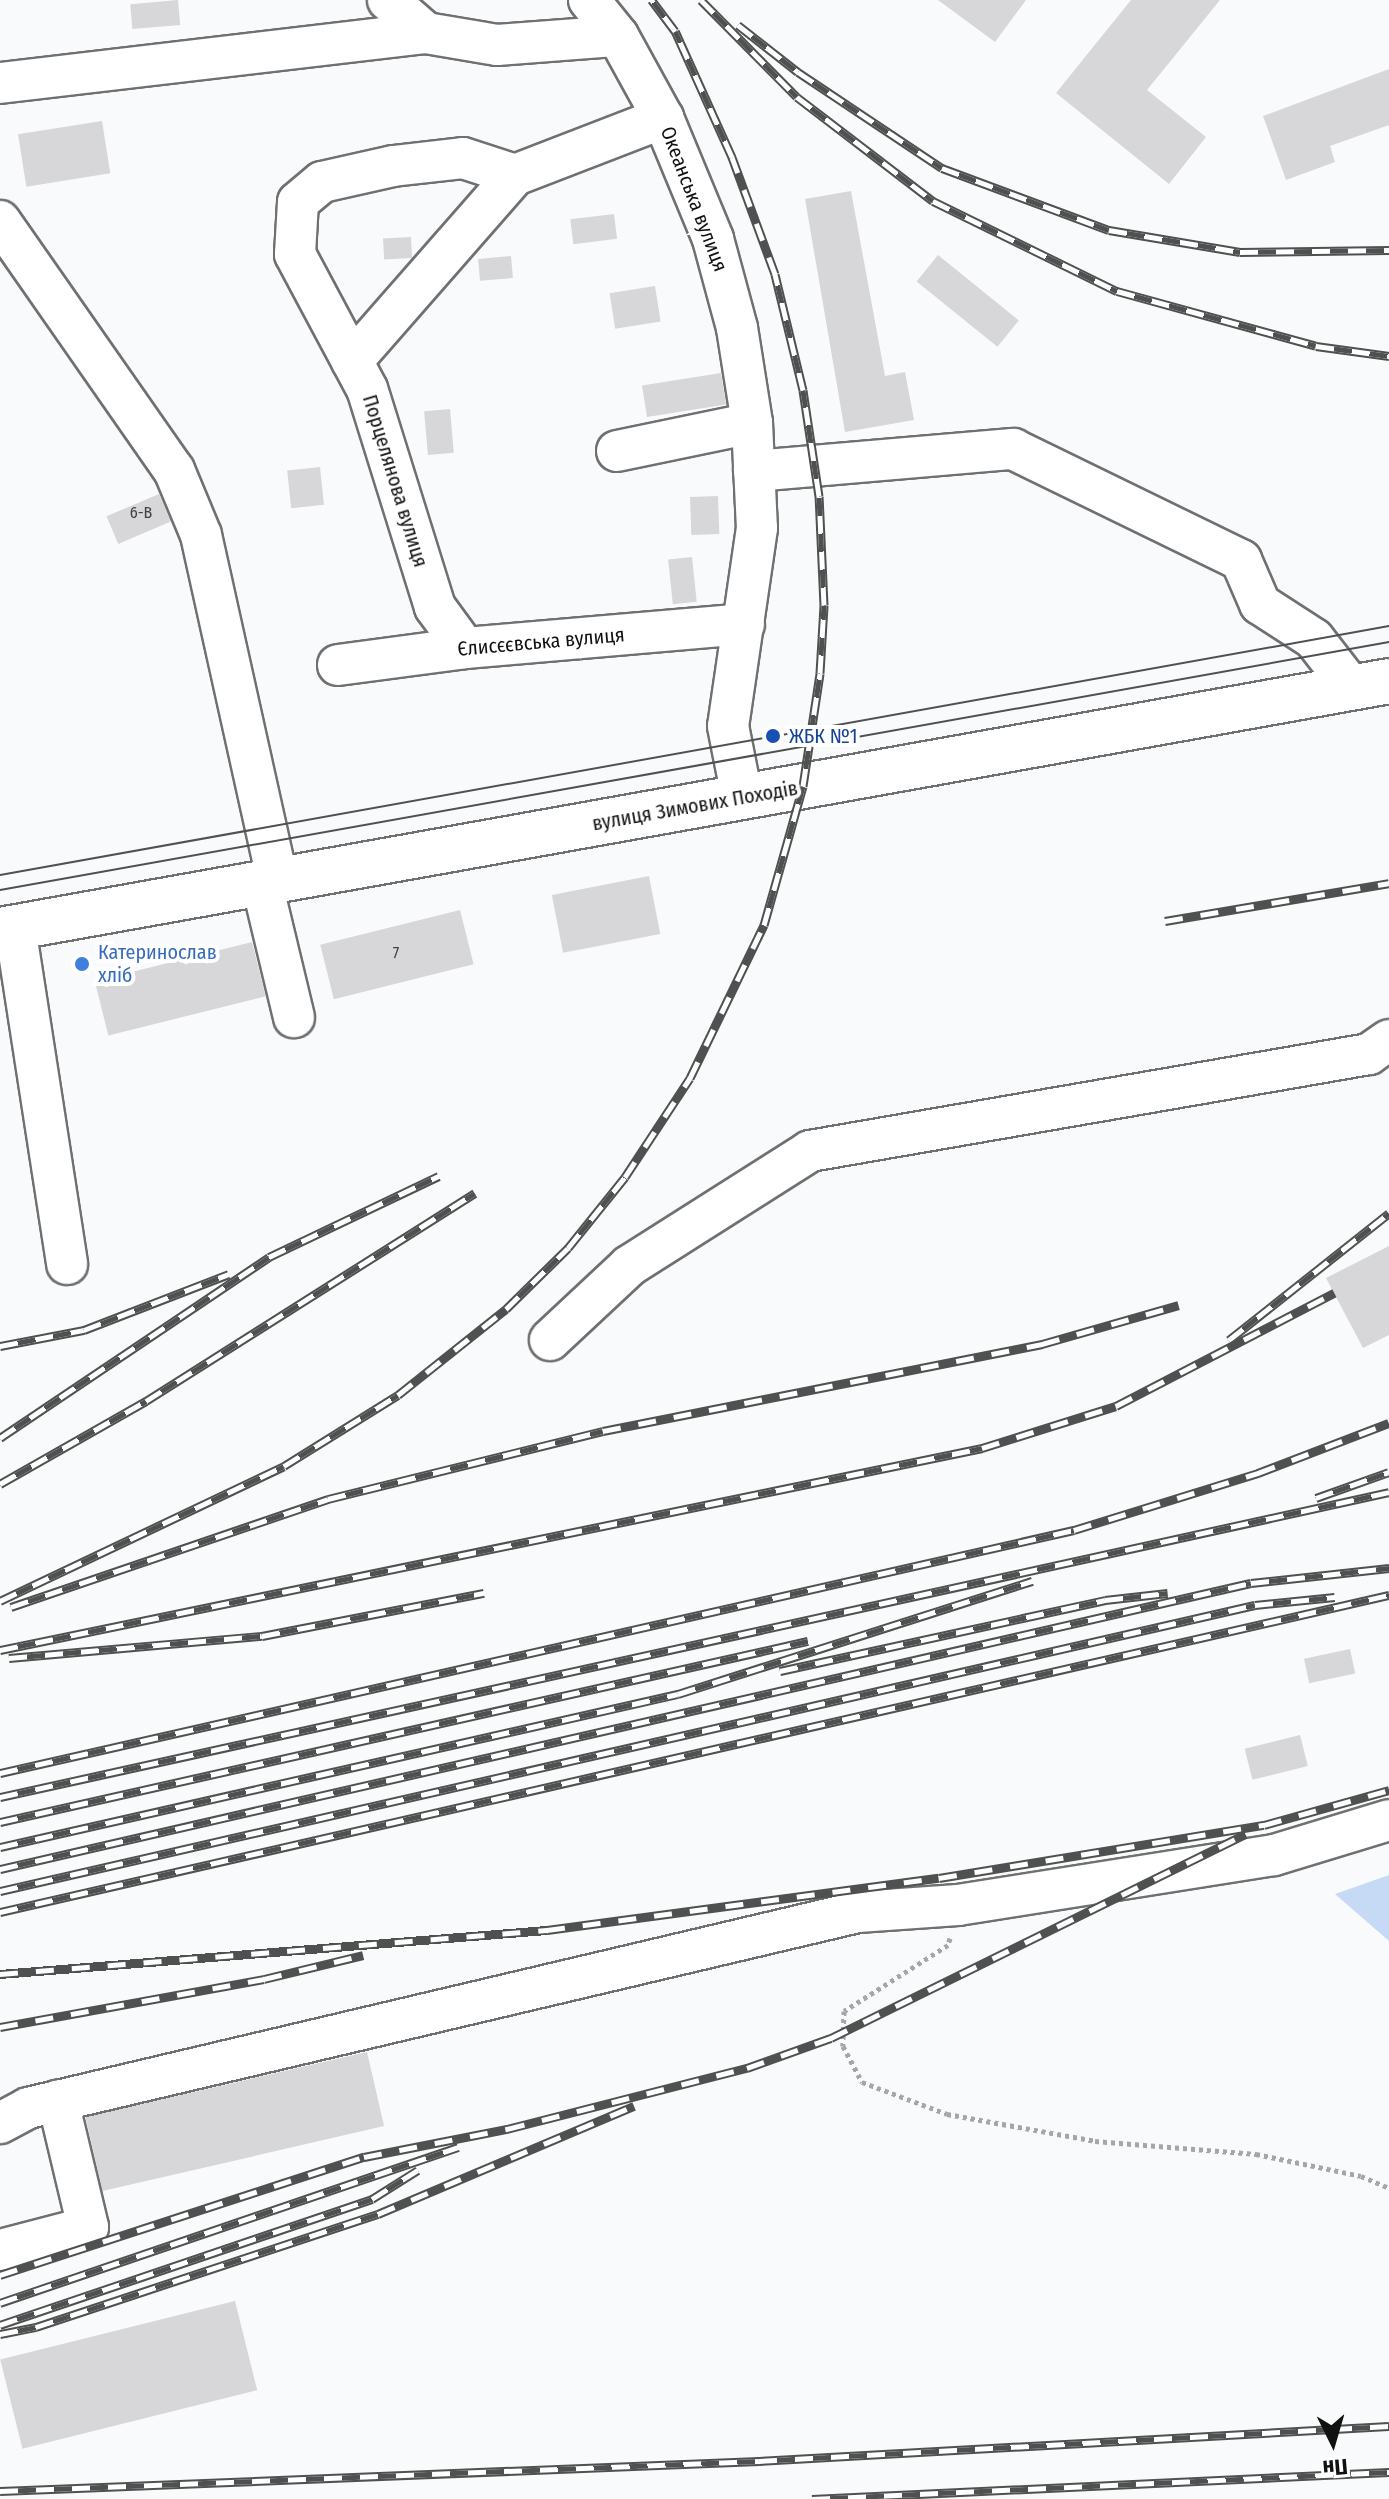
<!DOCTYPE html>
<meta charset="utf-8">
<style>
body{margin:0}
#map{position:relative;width:1389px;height:2499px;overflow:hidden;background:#f9fafc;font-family:"Fira Sans Condensed",sans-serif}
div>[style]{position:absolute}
.green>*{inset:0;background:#c6daf6}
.building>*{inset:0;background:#d7d7d9;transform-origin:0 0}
.path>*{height:5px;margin-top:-2.5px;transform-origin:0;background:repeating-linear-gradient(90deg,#a5a6a7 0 4px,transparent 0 8px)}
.roads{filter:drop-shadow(2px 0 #6f7072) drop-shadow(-2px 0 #6f7072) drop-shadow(0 2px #6f7072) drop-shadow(0 -2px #6f7072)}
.minor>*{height:40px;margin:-20px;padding:0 20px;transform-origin:20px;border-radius:20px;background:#fff}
.major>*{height:44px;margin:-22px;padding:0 22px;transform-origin:22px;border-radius:22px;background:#fff}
.tram>*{height:2px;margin:-1px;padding:0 1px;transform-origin:1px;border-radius:1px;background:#4f5050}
.rail>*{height:9px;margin-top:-4.5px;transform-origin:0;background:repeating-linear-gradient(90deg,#fff 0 18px,#4f5050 0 36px);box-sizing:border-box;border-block:2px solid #4f5050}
.dots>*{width:22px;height:22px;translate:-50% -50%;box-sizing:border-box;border:4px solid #fff;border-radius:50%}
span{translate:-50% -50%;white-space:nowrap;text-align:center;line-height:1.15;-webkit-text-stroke:8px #fff;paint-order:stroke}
.number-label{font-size:16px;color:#424243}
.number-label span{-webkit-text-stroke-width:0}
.street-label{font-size:20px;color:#101111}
.transit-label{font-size:20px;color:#164399}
.left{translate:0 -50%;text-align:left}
.shop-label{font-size:20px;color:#366cbe}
.north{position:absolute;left:1293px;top:2403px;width:80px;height:80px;-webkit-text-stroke:6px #fff;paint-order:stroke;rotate:175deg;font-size:22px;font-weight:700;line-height:32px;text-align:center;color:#101111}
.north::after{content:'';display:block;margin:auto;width:28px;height:36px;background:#101111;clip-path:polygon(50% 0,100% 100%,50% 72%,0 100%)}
</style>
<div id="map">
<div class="green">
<i style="clip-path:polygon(1389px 1875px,1389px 1941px,1335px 1894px)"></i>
</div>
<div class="building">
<i style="left:178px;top:0;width:25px;height:48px;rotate:85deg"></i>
<i style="clip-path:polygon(938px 0,1026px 0,995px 42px)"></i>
<i style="clip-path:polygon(1131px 0,1220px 0,1147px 90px,1206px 137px,1169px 184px,1056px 93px)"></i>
<i style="clip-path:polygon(1389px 69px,1389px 125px,1330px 146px,1335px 162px,1286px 180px,1263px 116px)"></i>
<i style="left:102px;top:121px;width:53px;height:85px;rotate:81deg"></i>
<i style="clip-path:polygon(851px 191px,885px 376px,905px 372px,914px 420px,845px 432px,805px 199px)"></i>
<i style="left:614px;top:214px;width:25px;height:44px;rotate:83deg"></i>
<i style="left:411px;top:237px;width:21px;height:28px;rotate:87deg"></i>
<i style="left:938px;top:255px;width:104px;height:34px;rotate:39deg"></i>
<i style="left:511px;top:256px;width:22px;height:33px;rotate:85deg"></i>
<i style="left:655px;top:286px;width:36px;height:46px;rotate:81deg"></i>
<i style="left:721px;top:373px;width:32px;height:80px;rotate:81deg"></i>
<i style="left:450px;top:409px;width:44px;height:26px;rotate:85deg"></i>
<i style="left:320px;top:467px;width:38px;height:33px;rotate:84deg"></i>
<i style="left:159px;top:494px;width:30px;height:57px;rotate:67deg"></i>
<i style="left:718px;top:496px;width:38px;height:28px;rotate:88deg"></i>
<i style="left:692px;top:557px;width:45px;height:24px;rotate:84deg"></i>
<i style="left:649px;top:876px;width:59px;height:99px;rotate:79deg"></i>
<i style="left:460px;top:910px;width:56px;height:144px;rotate:76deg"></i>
<i style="left:252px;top:942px;width:56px;height:162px;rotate:76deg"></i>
<i style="clip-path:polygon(1389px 1246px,1389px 1335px,1363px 1348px,1326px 1278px)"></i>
<i style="left:1350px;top:1649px;width:25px;height:47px;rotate:78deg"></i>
<i style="left:1300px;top:1735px;width:32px;height:57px;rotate:76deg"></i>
<i style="left:367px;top:2052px;width:76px;height:289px;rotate:77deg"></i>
<i style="left:235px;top:2301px;width:92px;height:242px;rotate:76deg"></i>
</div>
<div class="path">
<i style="left:950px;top:1938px;width:7px;rotate:106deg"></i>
<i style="left:948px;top:1945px;width:123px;rotate:147.6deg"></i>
<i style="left:844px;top:2011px;width:35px;rotate:92deg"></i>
<i style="left:843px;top:2046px;width:41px;rotate:62.2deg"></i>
<i style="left:862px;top:2082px;width:91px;rotate:20.6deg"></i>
<i style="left:947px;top:2114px;width:150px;rotate:10.3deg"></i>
<i style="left:1095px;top:2141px;width:162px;rotate:4.6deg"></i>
<i style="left:1256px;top:2154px;width:107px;rotate:11.8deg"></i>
<i style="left:1361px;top:2176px;width:30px;rotate:23deg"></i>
</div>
<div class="roads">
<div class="minor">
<i style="left:388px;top:0;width:50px;rotate:41deg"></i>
<i style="left:589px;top:0;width:46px;rotate:51.1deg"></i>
<i style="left:618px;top:36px;width:94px;rotate:61.2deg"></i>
<i style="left:663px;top:118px;width:131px;rotate:67.5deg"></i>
<i style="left:713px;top:239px;width:92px;rotate:74.9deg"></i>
<i style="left:737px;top:328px;width:96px;rotate:81deg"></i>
<i style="left:752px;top:423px;width:105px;rotate:87.3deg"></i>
<i style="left:757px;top:528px;width:200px;rotate:98.3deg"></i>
<i style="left:728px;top:726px;width:72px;rotate:78.8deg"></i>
<i style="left:0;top:83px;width:429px;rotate:-6.7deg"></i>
<i style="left:426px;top:33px;width:72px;rotate:9.6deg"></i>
<i style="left:497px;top:45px;width:121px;rotate:-4.3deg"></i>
<i style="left:0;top:221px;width:304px;rotate:55.1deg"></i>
<i style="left:174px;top:470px;width:70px;rotate:67.4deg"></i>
<i style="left:201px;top:535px;width:354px;rotate:77.5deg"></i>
<i style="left:352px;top:361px;width:247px;rotate:-48.8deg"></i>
<i style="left:617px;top:451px;width:138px;rotate:-11.7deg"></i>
<i style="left:754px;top:471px;width:260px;rotate:-4.9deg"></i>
<i style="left:1013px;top:449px;width:254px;rotate:26deg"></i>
<i style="left:1241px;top:560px;width:48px;rotate:66.6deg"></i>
<i style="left:1260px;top:604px;width:64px;rotate:32.9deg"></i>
<i style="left:1314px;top:639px;width:62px;rotate:52.2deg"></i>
<i style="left:465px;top:648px;width:51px;rotate:-126.2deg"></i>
<i style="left:435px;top:607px;width:228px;rotate:-107.3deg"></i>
<i style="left:367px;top:389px;width:153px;rotate:-118.1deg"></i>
<i style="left:295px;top:254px;width:52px;rotate:-86.7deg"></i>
<i style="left:298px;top:202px;width:31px;rotate:-40deg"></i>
<i style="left:322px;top:182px;width:73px;rotate:-12.7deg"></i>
<i style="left:393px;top:166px;width:70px;rotate:-6.5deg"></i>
<i style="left:463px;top:158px;width:55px;rotate:18.1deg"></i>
<i style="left:515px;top:175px;width:159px;rotate:-21.1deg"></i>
<i style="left:338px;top:665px;width:128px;rotate:-7.6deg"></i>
<i style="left:465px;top:648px;width:280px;rotate:-4.9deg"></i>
<i style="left:262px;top:884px;width:137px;rotate:76.5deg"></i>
<i style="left:15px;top:927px;width:341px;rotate:81.2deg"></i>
<i style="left:550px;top:1340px;width:108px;rotate:-43.1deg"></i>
<i style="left:629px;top:1266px;width:214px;rotate:-32.4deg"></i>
<i style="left:810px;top:1151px;width:567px;rotate:-9.84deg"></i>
<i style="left:1369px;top:1054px;width:24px;rotate:-35deg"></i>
<i style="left:0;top:2123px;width:32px;rotate:-28deg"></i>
<i style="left:28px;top:2108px;width:853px;rotate:-13.29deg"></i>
<i style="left:858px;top:1912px;width:100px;rotate:-4deg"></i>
<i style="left:958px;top:1905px;width:320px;rotate:-9deg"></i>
<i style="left:1274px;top:1855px;width:120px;rotate:-16.9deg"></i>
<i style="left:0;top:2250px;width:91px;rotate:-14.6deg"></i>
<i style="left:88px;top:2227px;width:130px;rotate:-103.4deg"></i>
</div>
<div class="major">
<i style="left:0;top:930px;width:1411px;rotate:-10.16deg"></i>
</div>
</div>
<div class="tram">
<i style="left:0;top:875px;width:1411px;rotate:-10.16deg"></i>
<i style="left:0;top:890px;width:1411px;rotate:-10.12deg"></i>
</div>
<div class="rail">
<i style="left:701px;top:0;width:136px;rotate:45.3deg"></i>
<i style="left:797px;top:97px;width:171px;rotate:37.4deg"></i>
<i style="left:933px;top:201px;width:205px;rotate:26.1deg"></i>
<i style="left:1117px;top:291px;width:206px;rotate:15.4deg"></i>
<i style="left:1316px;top:346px;width:74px;rotate:7.8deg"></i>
<i style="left:738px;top:25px;width:76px;rotate:38.1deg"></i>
<i style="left:798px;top:72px;width:173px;rotate:33.7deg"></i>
<i style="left:942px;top:168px;width:178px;rotate:20.4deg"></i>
<i style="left:1109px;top:230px;width:133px;rotate:9.5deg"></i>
<i style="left:1240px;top:252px;width:149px;rotate:-0.8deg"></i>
<i style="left:1165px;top:921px;width:227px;rotate:-9.6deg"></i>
<i style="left:1229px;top:1340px;width:204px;rotate:-38.4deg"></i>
<i style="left:0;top:1346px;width:86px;rotate:-10.8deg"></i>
<i style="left:84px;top:1330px;width:155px;rotate:-21.1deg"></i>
<i style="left:0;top:1438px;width:324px;rotate:-33.9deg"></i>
<i style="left:269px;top:1257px;width:188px;rotate:-25.5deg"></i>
<i style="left:0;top:1484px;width:168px;rotate:-29.6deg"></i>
<i style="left:146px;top:1401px;width:389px;rotate:-32.3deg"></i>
<i style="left:1316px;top:1498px;width:77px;rotate:-19.6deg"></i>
<i style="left:0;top:1601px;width:314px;rotate:-25.4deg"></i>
<i style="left:284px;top:1466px;width:134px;rotate:-31.9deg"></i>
<i style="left:398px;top:1395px;width:138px;rotate:-38.5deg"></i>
<i style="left:506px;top:1309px;width:87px;rotate:-44.5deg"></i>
<i style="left:568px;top:1248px;width:91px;rotate:-51.2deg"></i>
<i style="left:625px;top:1177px;width:118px;rotate:-56.7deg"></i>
<i style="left:690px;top:1078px;width:170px;rotate:-64.2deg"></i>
<i style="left:764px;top:925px;width:144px;rotate:-74.3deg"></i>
<i style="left:803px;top:786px;width:114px;rotate:-81.4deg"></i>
<i style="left:820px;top:673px;width:68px;rotate:-86.6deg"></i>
<i style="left:824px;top:605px;width:109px;rotate:-92.6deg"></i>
<i style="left:819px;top:496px;width:107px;rotate:-98.6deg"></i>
<i style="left:803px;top:390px;width:119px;rotate:-103.6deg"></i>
<i style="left:775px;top:274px;width:125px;rotate:-110.2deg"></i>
<i style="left:732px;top:157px;width:138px;rotate:-114.3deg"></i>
<i style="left:675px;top:31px;width:39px;rotate:-127deg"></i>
<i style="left:11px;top:1607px;width:335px;rotate:-18.8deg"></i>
<i style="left:328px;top:1499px;width:283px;rotate:-13.9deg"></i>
<i style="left:603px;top:1431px;width:448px;rotate:-11.2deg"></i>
<i style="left:1042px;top:1344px;width:142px;rotate:-15.9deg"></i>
<i style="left:0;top:1650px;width:1003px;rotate:-11.62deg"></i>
<i style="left:982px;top:1448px;width:140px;rotate:-17.4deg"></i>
<i style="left:1116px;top:1406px;width:246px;rotate:-27.4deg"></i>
<i style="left:9px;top:1658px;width:254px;rotate:-5deg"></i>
<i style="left:262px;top:1636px;width:226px;rotate:-11deg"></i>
<i style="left:780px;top:1671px;width:333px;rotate:-12.3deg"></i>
<i style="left:1105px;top:1600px;width:63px;rotate:-6.3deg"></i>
<i style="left:0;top:1773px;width:1101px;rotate:-12.75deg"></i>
<i style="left:1074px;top:1530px;width:193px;rotate:-17.2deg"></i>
<i style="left:1258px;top:1473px;width:140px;rotate:-20.9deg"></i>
<i style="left:0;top:1797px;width:1422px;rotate:-12.38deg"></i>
<i style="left:0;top:1822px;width:828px;rotate:-12.63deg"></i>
<i style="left:0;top:1847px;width:695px;rotate:-12.72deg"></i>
<i style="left:678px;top:1694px;width:372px;rotate:-17.7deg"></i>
<i style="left:0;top:1869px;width:1283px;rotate:-12.88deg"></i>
<i style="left:1251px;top:1583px;width:139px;rotate:-6.2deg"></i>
<i style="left:0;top:1891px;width:1287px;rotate:-12.84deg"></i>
<i style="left:1255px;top:1605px;width:80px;rotate:-5.7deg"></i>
<i style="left:0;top:1912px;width:1425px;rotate:-12.86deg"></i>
<i style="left:0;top:1974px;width:549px;rotate:-4.6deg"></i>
<i style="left:547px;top:1930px;width:395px;rotate:-7.6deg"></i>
<i style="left:939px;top:1878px;width:329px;rotate:-9.3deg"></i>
<i style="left:1264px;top:1825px;width:130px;rotate:-15.6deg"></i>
<i style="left:0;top:2027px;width:268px;rotate:-10.3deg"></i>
<i style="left:264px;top:1979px;width:102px;rotate:-13.6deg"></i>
<i style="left:0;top:2275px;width:383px;rotate:-18deg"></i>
<i style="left:364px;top:2157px;width:146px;rotate:-11.1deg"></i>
<i style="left:507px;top:2129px;width:248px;rotate:-14.3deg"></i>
<i style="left:747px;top:2068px;width:89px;rotate:-19.7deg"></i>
<i style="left:831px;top:2038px;width:462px;rotate:-26.2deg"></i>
<i style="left:0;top:2303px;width:484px;rotate:-18.8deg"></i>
<i style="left:0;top:2325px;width:393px;rotate:-18.7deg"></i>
<i style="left:372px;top:2199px;width:54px;rotate:-32.2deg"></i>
<i style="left:0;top:2334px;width:37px;rotate:-11deg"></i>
<i style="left:36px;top:2327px;width:360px;rotate:-18.3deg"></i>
<i style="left:378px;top:2214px;width:278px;rotate:-22.9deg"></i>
<i style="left:0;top:2491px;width:760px;rotate:-2.26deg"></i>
<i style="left:759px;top:2461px;width:631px;rotate:-3.18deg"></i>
<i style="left:812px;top:2499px;width:578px;rotate:-2.68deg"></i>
</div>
<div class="dots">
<i style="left:773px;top:736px;background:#1a4fb4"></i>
<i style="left:82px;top:964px;background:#3f7fe0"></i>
</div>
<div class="number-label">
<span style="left:141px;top:513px">6-В</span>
<span style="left:396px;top:953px">7</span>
</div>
<div class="street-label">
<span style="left:694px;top:199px;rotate:69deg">Океанська вулиця</span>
<span style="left:395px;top:481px;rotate:73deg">Порцелянова вулиця</span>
<span style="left:541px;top:642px;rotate:-5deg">Єлисєєвська вулиця</span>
<span style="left:695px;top:806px;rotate:-10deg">вулиця Зимових Походів</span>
</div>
<div class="transit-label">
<span class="left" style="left:789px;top:736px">ЖБК №1</span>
</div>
<div class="shop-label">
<span class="left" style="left:98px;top:964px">Катеринослав<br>хліб</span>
</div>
<div class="north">Пн</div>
</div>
